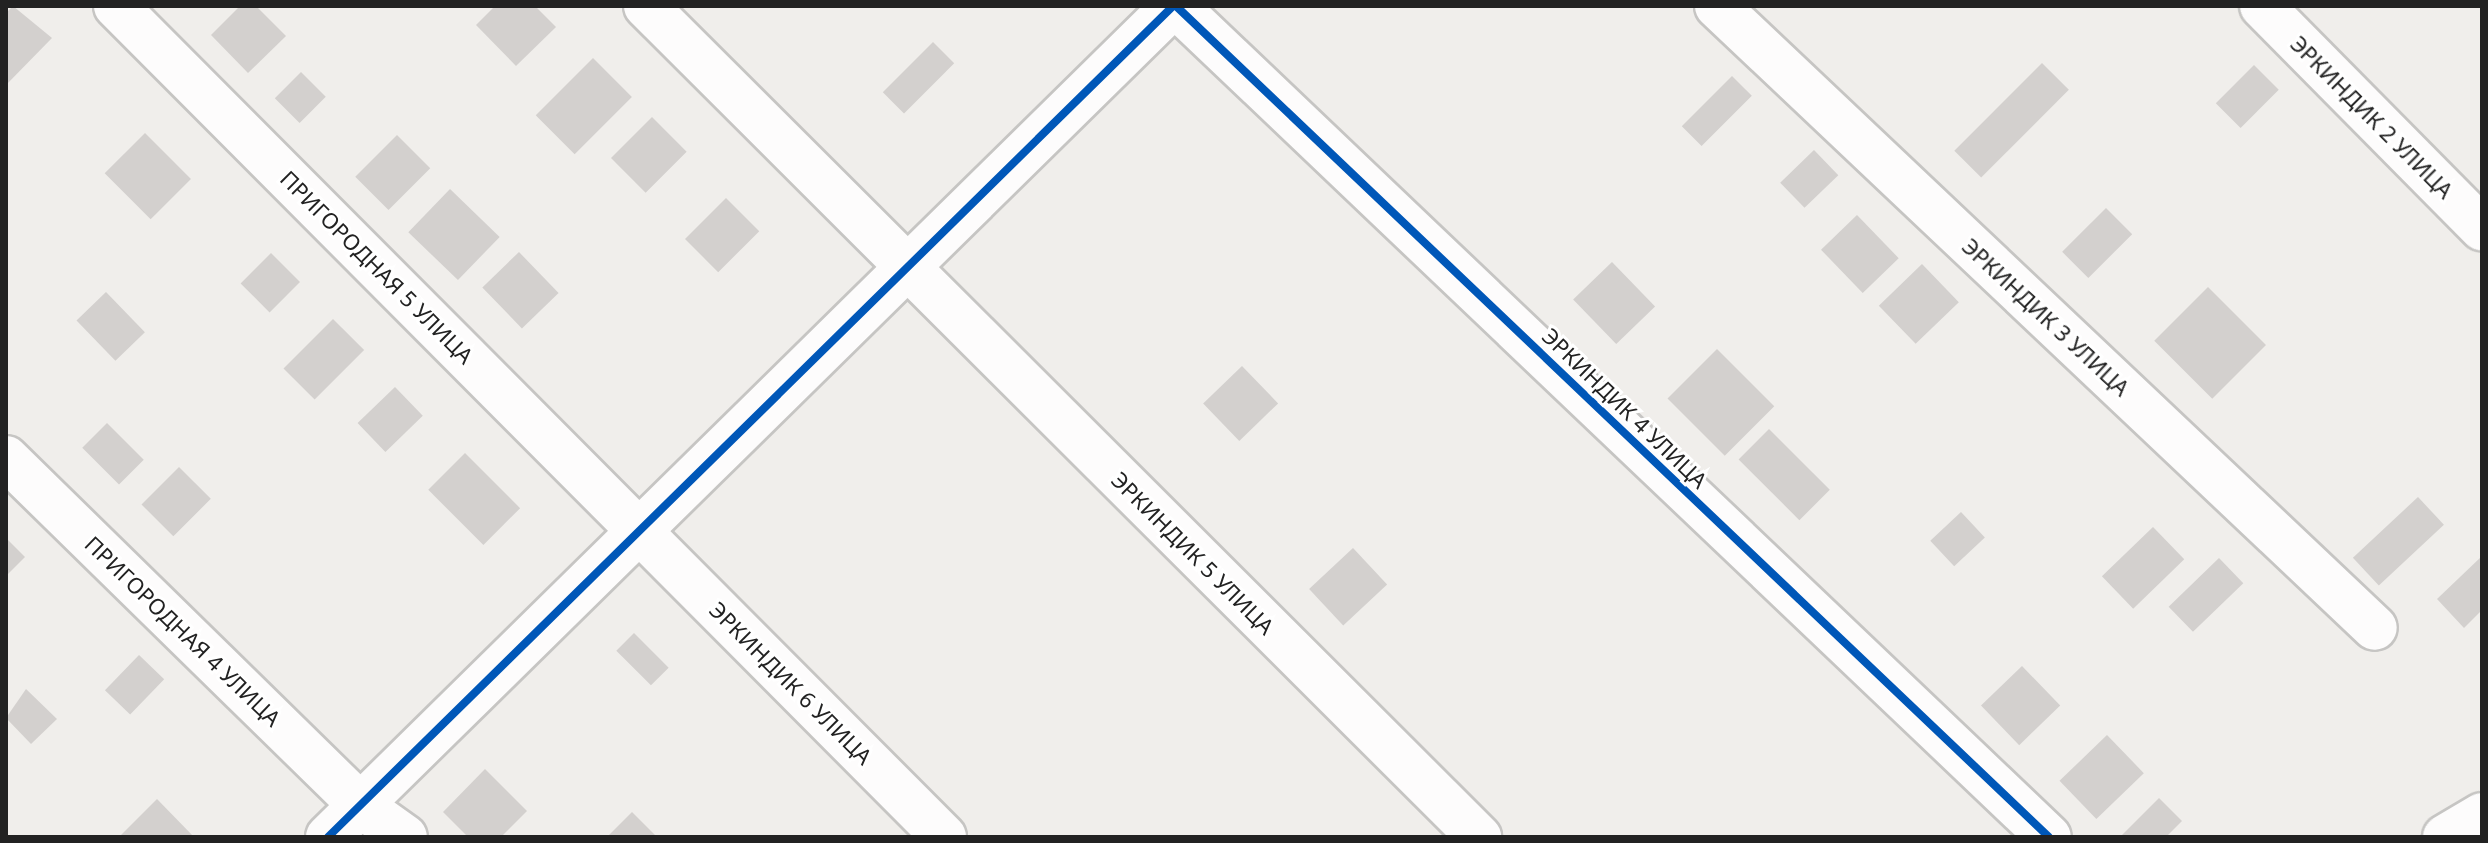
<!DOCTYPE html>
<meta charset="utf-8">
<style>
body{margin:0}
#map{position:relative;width:2488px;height:843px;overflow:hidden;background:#f0eeeb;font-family:"Noto Sans",sans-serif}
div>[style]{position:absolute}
.building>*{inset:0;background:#d3d0ce;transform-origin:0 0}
.roads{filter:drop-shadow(2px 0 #c6c5c3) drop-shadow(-2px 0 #c6c5c3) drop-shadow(0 2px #c6c5c3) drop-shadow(0 -2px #c6c5c3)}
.minor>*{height:44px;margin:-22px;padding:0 22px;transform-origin:22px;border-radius:22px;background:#fdfcfc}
.cycleway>*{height:8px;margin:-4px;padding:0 4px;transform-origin:4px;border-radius:4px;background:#0057b8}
span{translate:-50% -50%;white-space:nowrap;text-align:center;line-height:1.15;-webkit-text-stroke:6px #fff;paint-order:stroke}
.street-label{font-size:22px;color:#222}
.frame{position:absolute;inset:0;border:8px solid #222;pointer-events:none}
</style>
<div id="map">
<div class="building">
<i style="clip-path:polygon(13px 6px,52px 38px,6px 85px,6px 13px)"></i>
<i style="clip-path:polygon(240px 6px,256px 6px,286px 36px,248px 73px,211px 35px)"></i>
<i style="clip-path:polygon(495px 6px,535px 6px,556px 27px,516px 66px,476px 25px)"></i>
<i style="left:933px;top:42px;width:30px;height:71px;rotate:45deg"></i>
<i style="left:593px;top:58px;width:55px;height:81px;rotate:45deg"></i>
<i style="left:2042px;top:63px;width:38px;height:124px;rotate:45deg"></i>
<i style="left:2254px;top:65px;width:35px;height:54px;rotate:45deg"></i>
<i style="left:301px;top:72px;width:35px;height:37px;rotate:45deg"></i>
<i style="left:1732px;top:76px;width:28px;height:71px;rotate:45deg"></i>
<i style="left:652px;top:117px;width:49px;height:58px;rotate:45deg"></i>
<i style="left:145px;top:133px;width:65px;height:57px;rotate:45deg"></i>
<i style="left:397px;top:135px;width:47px;height:59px;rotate:45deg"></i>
<i style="left:1814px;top:150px;width:35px;height:47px;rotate:46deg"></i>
<i style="left:450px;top:189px;width:69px;height:60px;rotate:44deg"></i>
<i style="left:726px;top:198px;width:47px;height:58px;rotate:45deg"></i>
<i style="left:2106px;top:208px;width:37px;height:62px;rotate:45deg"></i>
<i style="left:1857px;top:215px;width:60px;height:50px;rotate:46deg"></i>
<i style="left:519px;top:252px;width:57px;height:51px;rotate:46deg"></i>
<i style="left:271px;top:253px;width:41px;height:43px;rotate:45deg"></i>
<i style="left:1612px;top:262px;width:62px;height:54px;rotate:46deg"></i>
<i style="left:1922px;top:264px;width:53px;height:60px;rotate:46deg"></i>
<i style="left:2208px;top:287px;width:82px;height:76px;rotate:45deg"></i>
<i style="left:106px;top:292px;width:56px;height:41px;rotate:46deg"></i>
<i style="left:333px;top:319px;width:44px;height:70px;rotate:45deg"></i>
<i style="left:1717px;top:349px;width:81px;height:70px;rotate:45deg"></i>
<i style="left:1242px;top:366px;width:52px;height:54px;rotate:46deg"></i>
<i style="left:395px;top:387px;width:40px;height:52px;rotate:46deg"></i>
<i style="left:107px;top:423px;width:52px;height:35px;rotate:45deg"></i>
<i style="left:1769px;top:429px;width:86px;height:43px;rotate:45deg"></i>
<i style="left:465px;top:453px;width:78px;height:52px;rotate:45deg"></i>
<i style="left:179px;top:467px;width:45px;height:53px;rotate:45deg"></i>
<i style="left:2418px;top:497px;width:38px;height:89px;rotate:47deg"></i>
<i style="left:1961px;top:512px;width:35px;height:42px;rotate:47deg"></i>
<i style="left:2153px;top:527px;width:45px;height:71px;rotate:46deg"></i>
<i style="clip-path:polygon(6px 538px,25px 557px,6px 576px)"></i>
<i style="left:1353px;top:548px;width:50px;height:60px;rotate:47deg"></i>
<i style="clip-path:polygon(2482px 556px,2482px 610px,2464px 628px,2437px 599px)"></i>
<i style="left:2219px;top:558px;width:35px;height:70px;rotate:46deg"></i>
<i style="left:634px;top:633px;width:49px;height:25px;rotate:45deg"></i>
<i style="left:139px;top:655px;width:35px;height:49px;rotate:44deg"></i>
<i style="left:2022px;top:666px;width:55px;height:57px;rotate:46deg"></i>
<i style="clip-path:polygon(26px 689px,57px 719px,31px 744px,6px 718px)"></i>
<i style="left:2107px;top:735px;width:53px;height:66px;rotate:46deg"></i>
<i style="clip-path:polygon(485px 769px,527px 811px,501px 837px,468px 837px,443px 812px)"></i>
<i style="clip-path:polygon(2159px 798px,2182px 821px,2166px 837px,2120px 837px)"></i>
<i style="clip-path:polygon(157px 799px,194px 837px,119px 837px)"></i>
<i style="clip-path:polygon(632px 812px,657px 837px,607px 837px)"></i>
</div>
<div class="roads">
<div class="minor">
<i style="left:116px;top:6px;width:1173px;rotate:45.1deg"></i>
<i style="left:646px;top:6px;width:1177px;rotate:44.93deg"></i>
<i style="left:1176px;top:6px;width:1205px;rotate:43.59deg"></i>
<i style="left:1717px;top:6px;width:905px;rotate:43.39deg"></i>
<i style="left:2262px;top:6px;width:313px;rotate:45.3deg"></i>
<i style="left:6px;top:458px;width:496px;rotate:44.4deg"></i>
<i style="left:360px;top:805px;width:55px;rotate:35.4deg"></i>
<i style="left:328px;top:837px;width:1185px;rotate:-44.52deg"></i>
<i style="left:2445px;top:837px;width:43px;rotate:-30.7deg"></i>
</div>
</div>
<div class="cycleway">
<i style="left:1176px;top:6px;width:1205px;rotate:43.59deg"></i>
<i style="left:328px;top:837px;width:1185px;rotate:-44.52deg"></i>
</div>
<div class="street-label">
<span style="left:2372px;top:117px;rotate:45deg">ЭРКИНДИК 2 УЛИЦА</span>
<span style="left:377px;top:267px;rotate:45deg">ПРИГОРОДНАЯ 5 УЛИЦА</span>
<span style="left:2046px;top:317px;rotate:43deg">ЭРКИНДИК 3 УЛИЦА</span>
<span style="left:1625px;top:408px;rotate:44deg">ЭРКИНДИК 4 УЛИЦА</span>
<span style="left:1193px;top:553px;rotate:45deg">ЭРКИНДИК 5 УЛИЦА</span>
<span style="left:183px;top:631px;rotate:44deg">ПРИГОРОДНАЯ 4 УЛИЦА</span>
<span style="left:791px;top:683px;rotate:45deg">ЭРКИНДИК 6 УЛИЦА</span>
</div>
<div class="frame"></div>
</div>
